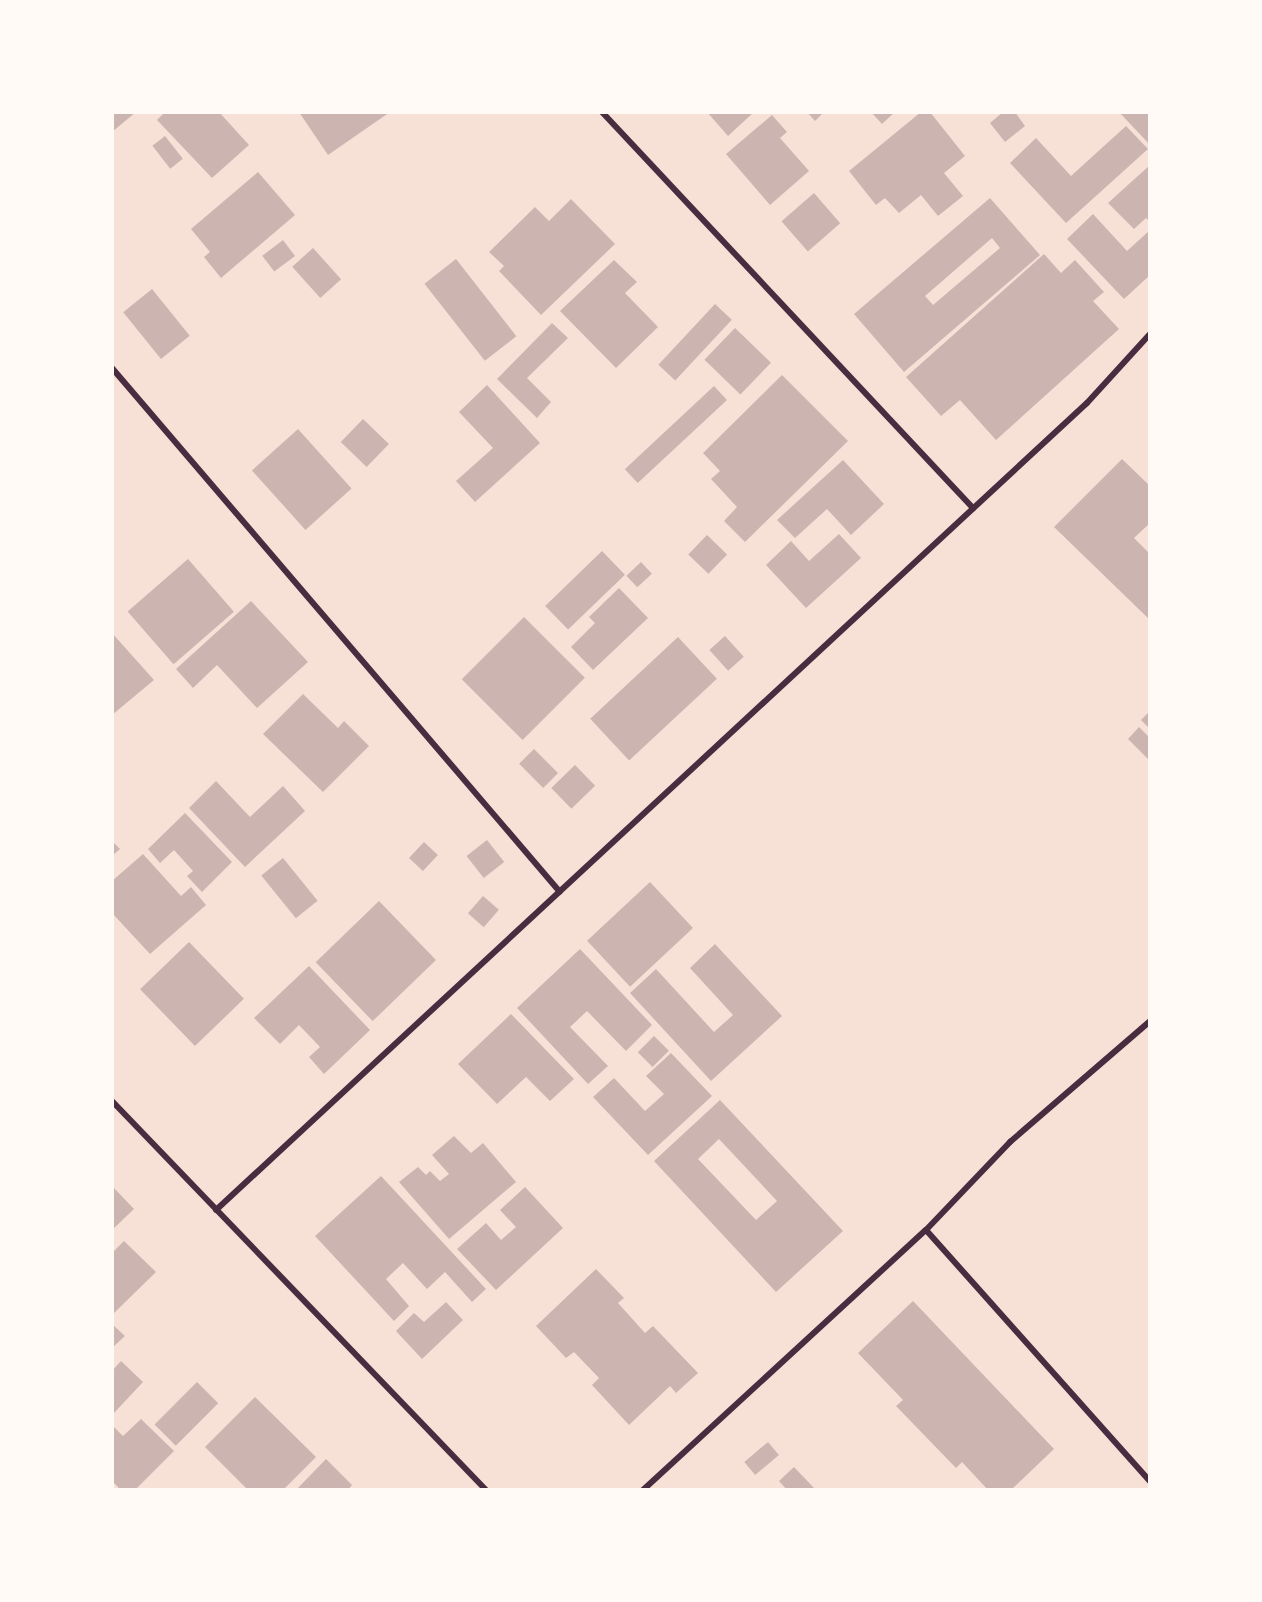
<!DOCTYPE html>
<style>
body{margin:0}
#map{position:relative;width:1262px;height:1602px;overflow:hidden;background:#f7e1d7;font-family:Helvetica,sans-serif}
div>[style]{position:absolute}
.building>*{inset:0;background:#ccb4b1;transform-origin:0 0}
.minor>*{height:6px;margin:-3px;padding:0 3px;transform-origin:3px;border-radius:3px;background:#4a2c40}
span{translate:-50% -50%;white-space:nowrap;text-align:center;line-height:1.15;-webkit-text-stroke:4.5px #fffaf5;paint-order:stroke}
.frame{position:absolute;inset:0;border:114px solid #fffaf5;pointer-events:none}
</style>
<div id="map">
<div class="building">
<i style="clip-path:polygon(112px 112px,136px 112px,112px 132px)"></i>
<i style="clip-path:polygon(165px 112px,219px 112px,249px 145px,212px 178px,157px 120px)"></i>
<i style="clip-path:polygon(299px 112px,390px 112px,328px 155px)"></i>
<i style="clip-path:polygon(707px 112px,754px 112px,728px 136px)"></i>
<i style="clip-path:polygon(807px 112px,824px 112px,815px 121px)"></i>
<i style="clip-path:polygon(871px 112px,895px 112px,882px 124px)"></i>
<i style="clip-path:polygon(921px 112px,930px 112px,965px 156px,944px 173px,963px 196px,938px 216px,921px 195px,899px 213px,885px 198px,876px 205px,849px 171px)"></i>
<i style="clip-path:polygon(1003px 112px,1015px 112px,1025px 126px,1005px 142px,990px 123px)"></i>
<i style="clip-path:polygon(1119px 112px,1150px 112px,1150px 145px)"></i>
<i style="clip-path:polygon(772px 115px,787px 132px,780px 138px,809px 171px,770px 205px,726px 154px)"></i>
<i style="clip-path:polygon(1126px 126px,1148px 149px,1066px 223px,1010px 163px,1036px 138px,1071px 176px)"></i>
<i style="left:165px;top:136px;width:29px;height:16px;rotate:52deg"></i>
<i style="clip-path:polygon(1150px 165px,1150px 222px,1146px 218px,1134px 229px,1108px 203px)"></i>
<i style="clip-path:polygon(258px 172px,295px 215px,221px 278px,204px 257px,210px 252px,191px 229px)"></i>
<i style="left:814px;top:193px;width:40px;height:43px;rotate:49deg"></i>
<i style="clip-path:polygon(evenodd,990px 198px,1040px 255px,904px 372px,854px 314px,990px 198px,992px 238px,1000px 248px,933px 305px,925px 296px,992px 238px)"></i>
<i style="clip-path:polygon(571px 199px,615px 244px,541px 315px,499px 271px,504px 266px,489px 252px,535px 207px,549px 221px)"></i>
<i style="clip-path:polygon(1093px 214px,1127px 251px,1150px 230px,1150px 275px,1124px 299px,1067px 239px)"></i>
<i style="left:283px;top:240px;width:20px;height:26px;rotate:53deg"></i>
<i style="left:313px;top:248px;width:42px;height:28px;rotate:48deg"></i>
<i style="clip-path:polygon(1044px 254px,1061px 273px,1075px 260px,1104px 292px,1093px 301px,1119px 329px,996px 440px,960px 400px,941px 416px,906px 377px)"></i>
<i style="left:456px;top:259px;width:98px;height:40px;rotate:52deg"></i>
<i style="clip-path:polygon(614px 260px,637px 282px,625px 293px,658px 327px,616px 368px,560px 311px)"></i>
<i style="left:152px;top:289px;width:60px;height:37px;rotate:51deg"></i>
<i style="left:715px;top:304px;width:23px;height:83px;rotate:43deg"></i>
<i style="clip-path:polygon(552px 323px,568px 338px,527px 378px,551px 402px,537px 418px,497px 379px)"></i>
<i style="left:735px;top:328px;width:50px;height:44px;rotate:44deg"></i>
<i style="clip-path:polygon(782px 375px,848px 441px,745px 542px,724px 521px,737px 507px,711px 479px,720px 471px,703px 453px)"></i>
<i style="clip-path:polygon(487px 385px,540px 443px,475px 502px,456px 481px,493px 448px,459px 412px)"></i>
<i style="left:714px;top:386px;width:19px;height:122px;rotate:47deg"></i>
<i style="left:363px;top:419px;width:36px;height:32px;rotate:44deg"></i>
<i style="left:298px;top:429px;width:80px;height:62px;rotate:48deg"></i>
<i style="clip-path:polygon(1122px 459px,1150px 486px,1150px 523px,1134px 538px,1150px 554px,1150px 620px,1054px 527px)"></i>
<i style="clip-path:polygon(843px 460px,884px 504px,851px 535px,827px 509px,795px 538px,777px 520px)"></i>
<i style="clip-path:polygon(839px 534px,861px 558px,806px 608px,766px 565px,791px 541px,809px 561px)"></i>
<i style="left:707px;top:535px;width:28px;height:27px;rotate:44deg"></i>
<i style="left:602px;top:551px;width:33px;height:79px;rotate:46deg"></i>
<i style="left:188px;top:559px;width:70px;height:80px;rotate:49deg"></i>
<i style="left:641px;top:562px;width:16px;height:20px;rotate:47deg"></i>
<i style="clip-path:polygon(619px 588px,648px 618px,593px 670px,571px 647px,595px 623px,589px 617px)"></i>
<i style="clip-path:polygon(251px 601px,308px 662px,257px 708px,217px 665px,193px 688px,176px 669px)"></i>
<i style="left:524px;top:617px;width:86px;height:88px;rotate:45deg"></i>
<i style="clip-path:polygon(112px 633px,154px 680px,112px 715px)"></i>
<i style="left:725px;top:636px;width:28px;height:21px;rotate:48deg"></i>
<i style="left:678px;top:637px;width:57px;height:120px;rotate:47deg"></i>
<i style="clip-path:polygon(303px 694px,338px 728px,344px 721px,369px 746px,323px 792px,263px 734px)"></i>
<i style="clip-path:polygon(1150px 711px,1150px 729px,1141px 720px)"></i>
<i style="clip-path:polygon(1139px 727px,1150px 738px,1150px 761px,1128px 739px)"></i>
<i style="left:534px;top:749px;width:34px;height:21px;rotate:45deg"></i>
<i style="left:575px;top:765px;width:29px;height:33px;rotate:46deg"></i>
<i style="clip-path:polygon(216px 781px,250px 817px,283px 786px,305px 811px,245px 867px,189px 808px)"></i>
<i style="clip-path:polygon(185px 813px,232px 862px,202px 892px,187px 876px,193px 871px,174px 850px,160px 863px,148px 849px)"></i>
<i style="left:487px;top:840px;width:28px;height:26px;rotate:52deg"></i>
<i style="clip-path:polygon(112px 841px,120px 849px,112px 856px)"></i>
<i style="left:424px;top:842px;width:19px;height:22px;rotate:43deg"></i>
<i style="clip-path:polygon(143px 854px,181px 896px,191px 887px,206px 905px,150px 954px,112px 913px,112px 881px)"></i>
<i style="left:283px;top:858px;width:55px;height:28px;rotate:51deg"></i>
<i style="left:650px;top:882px;width:63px;height:86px;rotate:47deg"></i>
<i style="left:483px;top:896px;width:21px;height:23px;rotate:41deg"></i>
<i style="left:379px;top:901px;width:82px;height:88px;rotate:46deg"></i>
<i style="left:189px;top:942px;width:79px;height:68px;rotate:46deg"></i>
<i style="clip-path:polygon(715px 944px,782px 1016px,711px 1081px,630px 993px,656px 969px,714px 1032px,733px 1015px,690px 968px)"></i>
<i style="clip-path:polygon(580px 949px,652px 1025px,626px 1051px,587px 1011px,570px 1027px,608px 1066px,588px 1084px,517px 1008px)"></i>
<i style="clip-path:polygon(309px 966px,370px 1030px,324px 1074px,309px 1057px,320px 1047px,299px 1025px,280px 1044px,254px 1018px)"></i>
<i style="clip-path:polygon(511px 1014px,574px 1079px,550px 1101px,526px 1077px,497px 1104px,458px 1064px)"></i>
<i style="left:654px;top:1036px;width:21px;height:23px;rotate:45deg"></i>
<i style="clip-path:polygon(671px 1053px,712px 1096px,648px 1155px,593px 1097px,614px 1078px,645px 1111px,664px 1094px,646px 1076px)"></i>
<i style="clip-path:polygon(evenodd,720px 1100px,843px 1231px,776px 1292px,654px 1161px,720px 1100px,719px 1139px,777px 1201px,756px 1220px,698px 1159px,719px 1139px)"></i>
<i style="clip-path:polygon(454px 1136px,471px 1153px,483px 1143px,516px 1182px,449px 1239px,399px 1182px,418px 1167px,426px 1175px,430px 1171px,440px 1181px,449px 1174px,432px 1155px)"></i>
<i style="clip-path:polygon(381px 1176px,486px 1289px,472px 1302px,445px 1272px,427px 1289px,403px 1263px,386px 1279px,409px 1306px,394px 1321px,315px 1236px)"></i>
<i style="clip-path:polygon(112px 1186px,134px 1209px,112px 1230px)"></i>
<i style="clip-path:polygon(525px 1187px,563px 1228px,496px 1290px,457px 1249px,486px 1223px,501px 1240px,516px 1227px,500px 1210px)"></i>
<i style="clip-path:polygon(124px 1241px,156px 1272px,112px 1315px,112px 1253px)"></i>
<i style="clip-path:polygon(596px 1269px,624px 1298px,618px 1303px,645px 1333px,653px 1326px,698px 1373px,676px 1393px,670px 1386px,629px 1425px,592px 1385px,599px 1378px,574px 1352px,566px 1358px,536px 1326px)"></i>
<i style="clip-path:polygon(913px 1301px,1054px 1449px,1011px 1490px,988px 1490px,962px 1462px,956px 1468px,896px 1406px,903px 1400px,858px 1353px)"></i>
<i style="clip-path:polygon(446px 1302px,463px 1320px,422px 1359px,396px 1331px,414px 1313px,424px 1322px)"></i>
<i style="clip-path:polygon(112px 1324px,125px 1336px,112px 1348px)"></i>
<i style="clip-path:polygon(121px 1361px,143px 1382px,114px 1413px,112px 1371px)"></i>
<i style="left:197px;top:1382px;width:30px;height:60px;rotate:45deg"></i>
<i style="clip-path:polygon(255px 1397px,316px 1457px,283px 1490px,248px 1490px,205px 1447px)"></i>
<i style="clip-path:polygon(141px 1419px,174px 1451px,135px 1490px,121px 1490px,112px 1481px,112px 1425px,123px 1436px)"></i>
<i style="left:768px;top:1442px;width:17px;height:31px;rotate:50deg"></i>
<i style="clip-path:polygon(326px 1459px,352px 1485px,348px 1490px,296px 1490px)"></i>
<i style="clip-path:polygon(794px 1467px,814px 1488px,812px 1490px,787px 1490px,779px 1481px)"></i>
</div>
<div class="minor">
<i style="left:602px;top:112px;width:543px;rotate:46.87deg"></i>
<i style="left:112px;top:368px;width:689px;rotate:49.47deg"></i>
<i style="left:112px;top:1101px;width:540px;rotate:46.13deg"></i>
<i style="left:216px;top:1210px;width:1187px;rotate:-42.82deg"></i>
<i style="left:1087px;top:403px;width:93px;rotate:-47.6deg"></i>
<i style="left:926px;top:1230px;width:336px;rotate:48.3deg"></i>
<i style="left:643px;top:1490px;width:384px;rotate:-42.6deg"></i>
<i style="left:926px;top:1230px;width:122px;rotate:-46.3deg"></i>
<i style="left:1010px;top:1142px;width:185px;rotate:-40.8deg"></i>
</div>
<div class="frame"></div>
</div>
